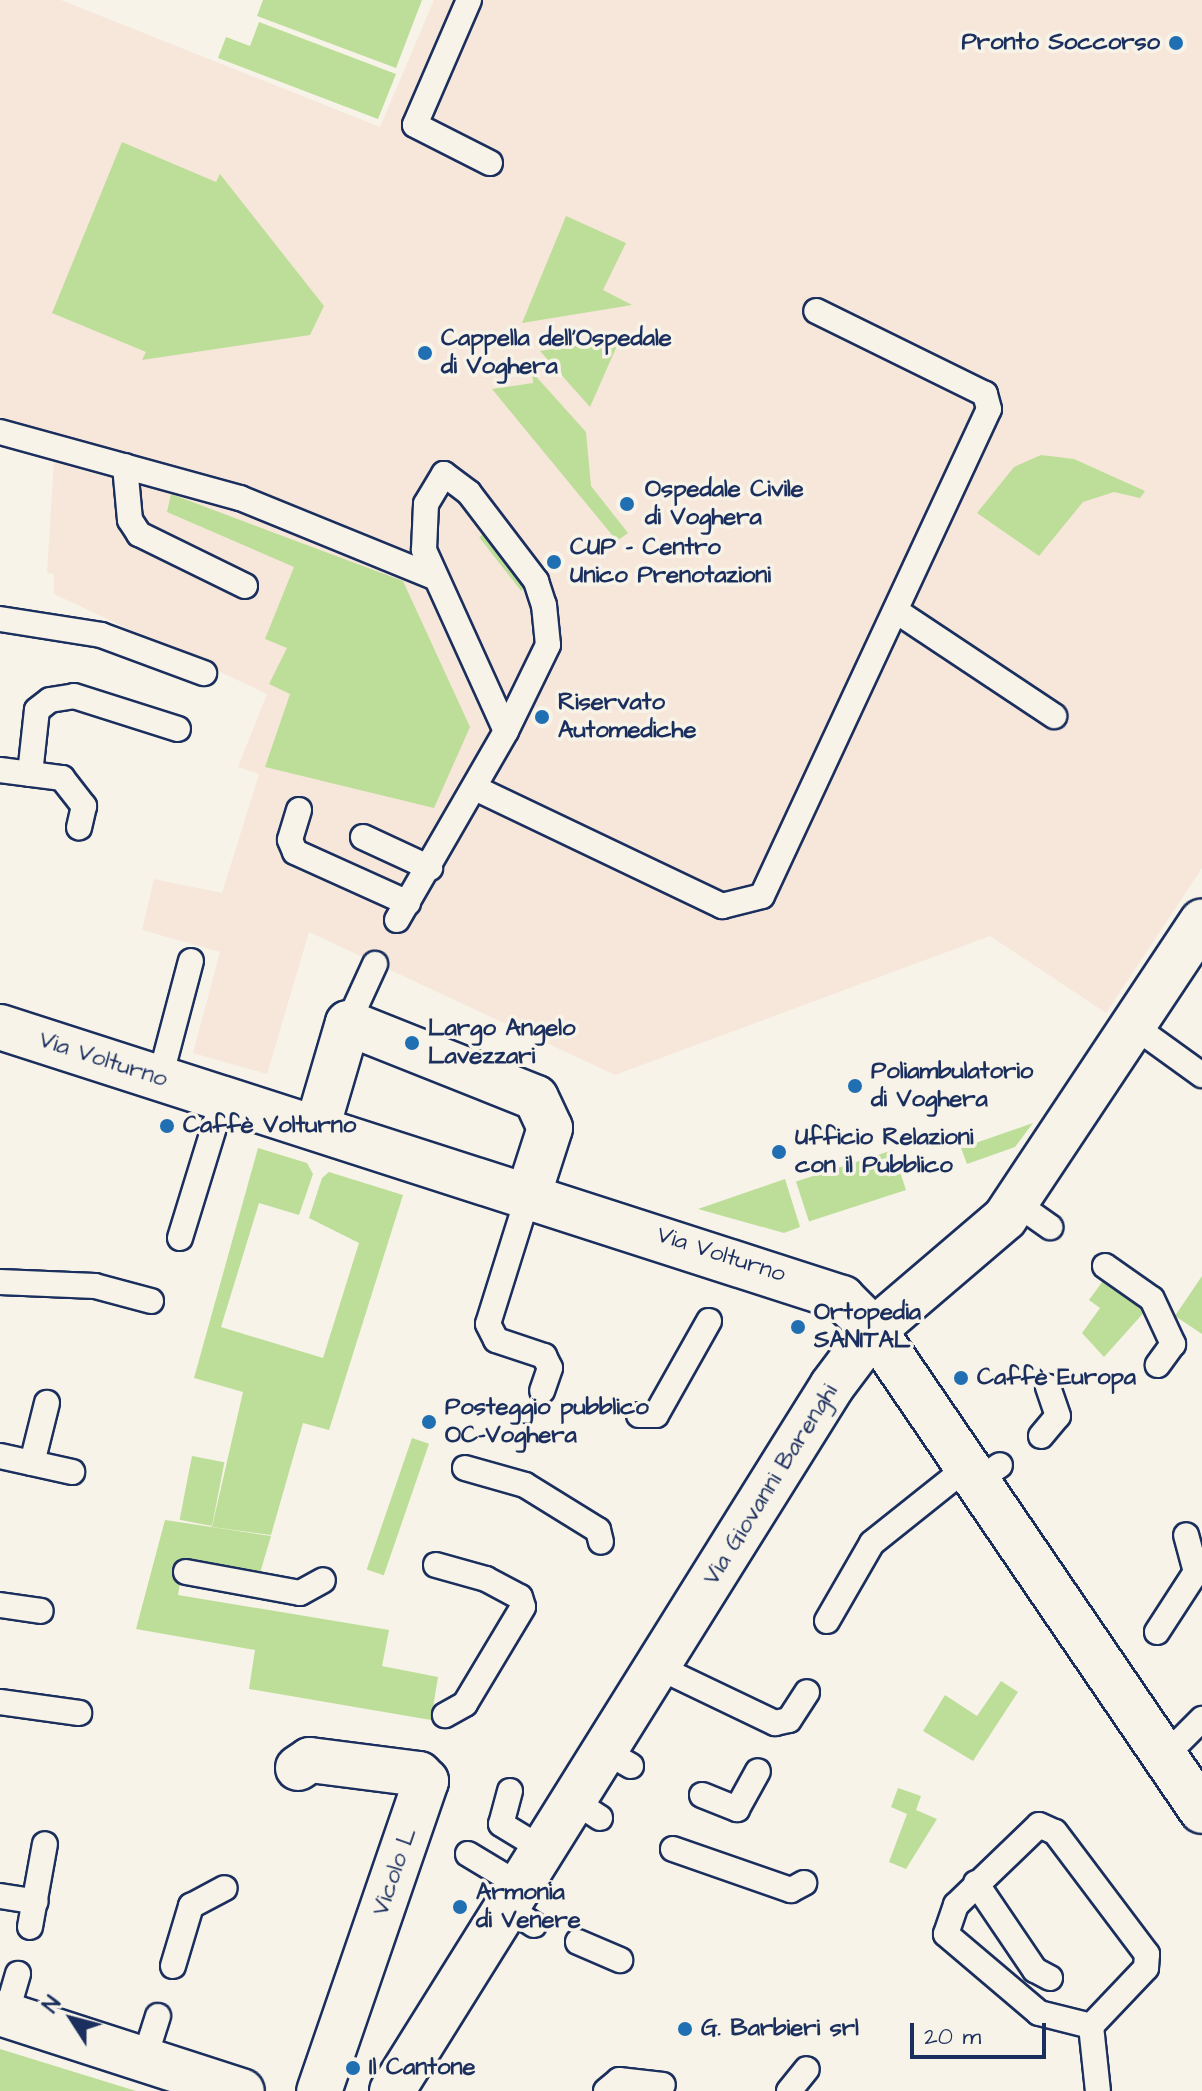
<!DOCTYPE html>
<meta charset="utf-8">
<style>
body{margin:0}
#map{position:relative;width:1202px;height:2091px;overflow:hidden;background:#f7f3e8;font-family:"Architects Daughter",sans-serif}
div>[style]{position:absolute}
.built>*{inset:0;background:#f7e7db}
.green>*{inset:0;background:#bdde98;transform-origin:0 0}
.roads{filter:drop-shadow(2px 0 #1b2f5e) drop-shadow(-2px 0 #1b2f5e) drop-shadow(0 2px #1b2f5e) drop-shadow(0 -2px #1b2f5e)}
.lane>*{height:24px;margin:-12px;padding:0 12px;transform-origin:12px;border-radius:12px;background:#f7f3e8}
.street>*{height:44px;margin:-22px;padding:0 22px;transform-origin:22px;border-radius:22px;background:#f7f3e8}
.dots>*{width:22px;height:22px;translate:-50% -50%;box-sizing:border-box;border:4px solid #f7f3e8;border-radius:50%}
span{translate:-50% -50%;white-space:nowrap;text-align:center;line-height:1.15;-webkit-text-stroke:7px #f7f3e8;paint-order:stroke}
.poi-label{font-size:24px;color:#1b2f5e;font-weight:700}
.right{translate:-100% -50%;text-align:right}
.left{translate:0 -50%;text-align:left}
.street-label{font-size:24px;color:#1b2f5e}
.north{position:absolute;left:32px;top:1979px;width:80px;height:80px;-webkit-text-stroke:6px #f7f3e8;paint-order:stroke;rotate:306deg;font-size:22px;font-weight:700;line-height:32px;text-align:center;color:#1b2f5e}
.north::after{content:'';display:block;margin:auto;width:28px;height:36px;background:#1b2f5e;clip-path:polygon(50% 0,100% 100%,50% 72%,0 100%)}
.scale{position:absolute;left:910px;top:2023px;width:136px;height:36px;box-sizing:border-box;border:4px solid #1b2f5e;border-top:0;padding-left:10px;font-size:24px;line-height:28px;white-space:nowrap;color:#1b2f5e;-webkit-text-stroke:6px #f7f3e8;paint-order:stroke}
</style>
<div id="map">
<div class="built">
<i style="clip-path:polygon(0 0,61px 0,380px 127px,434px 0,1202px 0,1202px 868px,1106px 1013px,990px 936px,615px 1075px,309px 932px,267px 1074px,193px 1053px,220px 952px,142px 930px,154px 879px,222px 893px,259px 774px,238px 767px,267px 694px,54px 594px,54px 574px,47px 573px,54px 460px,0 447px)"></i>
</div>
<div class="green">
<i style="clip-path:polygon(263px 0,422px 0,396px 68px,257px 16px)"></i>
<i style="clip-path:polygon(259px 22px,396px 74px,378px 119px,218px 58px,226px 37px,250px 46px)"></i>
<i style="clip-path:polygon(122px 142px,216px 182px,220px 174px,324px 306px,310px 335px,142px 360px,146px 352px,52px 313px)"></i>
<i style="clip-path:polygon(566px 216px,626px 243px,603px 290px,632px 305px,522px 323px)"></i>
<i style="clip-path:polygon(620px 339px,590px 407px,540px 351px)"></i>
<i style="clip-path:polygon(532px 372px,586px 432px,591px 486px,628px 533px,617px 541px,492px 389px,533px 383px)"></i>
<i style="clip-path:polygon(1041px 455px,1074px 459px,1145px 491px,1140px 498px,1114px 492px,1083px 502px,1039px 556px,977px 513px,1014px 467px)"></i>
<i style="clip-path:polygon(171px 494px,403px 581px,470px 727px,434px 808px,265px 767px,290px 694px,269px 684px,287px 648px,265px 639px,294px 567px,167px 512px)"></i>
<i style="left:491px;top:528px;width:68px;height:15px;rotate:52deg"></i>
<i style="clip-path:polygon(1033px 1123px,1015px 1147px,967px 1164px,961px 1148px)"></i>
<i style="clip-path:polygon(258px 1148px,307px 1163px,313px 1174px,299px 1215px,259px 1203px,221px 1327px,323px 1358px,359px 1243px,309px 1218px,322px 1178px,329px 1172px,403px 1195px,329px 1430px,303px 1423px,271px 1535px,212px 1527px,243px 1392px,194px 1378px)"></i>
<i style="left:893px;top:1150px;width:42px;height:102px;rotate:72deg"></i>
<i style="clip-path:polygon(785px 1179px,800px 1227px,784px 1233px,698px 1209px)"></i>
<i style="clip-path:polygon(1202px 1276px,1202px 1334px,1175px 1316px)"></i>
<i style="clip-path:polygon(1105px 1278px,1147px 1309px,1104px 1357px,1082px 1333px,1100px 1308px,1089px 1300px)"></i>
<i style="left:412px;top:1438px;width:18px;height:139px;rotate:19deg"></i>
<i style="left:192px;top:1456px;width:33px;height:65px;rotate:11deg"></i>
<i style="clip-path:polygon(165px 1520px,271px 1536px,260px 1573px,184px 1560px,178px 1595px,389px 1630px,382px 1666px,438px 1677px,431px 1720px,249px 1689px,255px 1650px,136px 1629px)"></i>
<i style="clip-path:polygon(1001px 1681px,1018px 1692px,973px 1761px,923px 1731px,945px 1695px,977px 1716px)"></i>
<i style="clip-path:polygon(898px 1788px,921px 1796px,916px 1810px,937px 1819px,906px 1869px,889px 1862px,907px 1814px,891px 1807px)"></i>
<i style="clip-path:polygon(0 2049px,136px 2091px,0 2091px)"></i>
</div>
<div class="roads">
<div class="lane">
<i style="left:469px;top:0;width:136px;rotate:113.4deg"></i>
<i style="left:415px;top:125px;width:84px;rotate:26.9deg"></i>
<i style="left:0;top:432px;width:249px;rotate:15.4deg"></i>
<i style="left:240px;top:498px;width:209px;rotate:22.2deg"></i>
<i style="left:125px;top:466px;width:54px;rotate:84.7deg"></i>
<i style="left:130px;top:520px;width:17px;rotate:57deg"></i>
<i style="left:139px;top:534px;width:118px;rotate:26.1deg"></i>
<i style="left:896px;top:611px;width:190px;rotate:33.6deg"></i>
<i style="left:0;top:619px;width:102px;rotate:9deg"></i>
<i style="left:101px;top:635px;width:110px;rotate:20.3deg"></i>
<i style="left:0;top:770px;width:63px;rotate:7.4deg"></i>
<i style="left:62px;top:778px;width:36px;rotate:52deg"></i>
<i style="left:84px;top:806px;width:22px;rotate:103deg"></i>
<i style="left:30px;top:774px;width:64px;rotate:-83.8deg"></i>
<i style="left:37px;top:710px;width:16px;rotate:-38deg"></i>
<i style="left:50px;top:700px;width:24px;rotate:-9deg"></i>
<i style="left:74px;top:696px;width:109px;rotate:17.6deg"></i>
<i style="left:477px;top:789px;width:272px;rotate:25.5deg"></i>
<i style="left:722px;top:906px;width:41px;rotate:-14deg"></i>
<i style="left:762px;top:896px;width:537px;rotate:-65.01deg"></i>
<i style="left:989px;top:409px;width:16px;rotate:-105deg"></i>
<i style="left:985px;top:394px;width:188px;rotate:-153.8deg"></i>
<i style="left:299px;top:810px;width:31px;rotate:107deg"></i>
<i style="left:290px;top:840px;width:13px;rotate:67deg"></i>
<i style="left:295px;top:852px;width:124px;rotate:24.3deg"></i>
<i style="left:363px;top:837px;width:74px;rotate:24.8deg"></i>
<i style="left:397px;top:920px;width:218px;rotate:-60deg"></i>
<i style="left:506px;top:731px;width:199px;rotate:-114.4deg"></i>
<i style="left:424px;top:550px;width:46px;rotate:-87.5deg"></i>
<i style="left:426px;top:504px;width:35px;rotate:-59deg"></i>
<i style="left:444px;top:474px;width:31px;rotate:37deg"></i>
<i style="left:469px;top:493px;width:111px;rotate:52.7deg"></i>
<i style="left:536px;top:581px;width:25px;rotate:72deg"></i>
<i style="left:544px;top:605px;width:40px;rotate:84.3deg"></i>
<i style="left:548px;top:645px;width:96px;rotate:116deg"></i>
<i style="left:348px;top:1023px;width:65px;rotate:-65.4deg"></i>
<i style="left:1134px;top:1026px;width:84px;rotate:35.8deg"></i>
<i style="left:160px;top:1078px;width:121px;rotate:-75.2deg"></i>
<i style="left:529px;top:1193px;width:137px;rotate:107.4deg"></i>
<i style="left:488px;top:1324px;width:18px;rotate:63deg"></i>
<i style="left:496px;top:1340px;width:51px;rotate:18.4deg"></i>
<i style="left:544px;top:1356px;width:13px;rotate:63deg"></i>
<i style="left:550px;top:1368px;width:24px;rotate:109deg"></i>
<i style="left:1016px;top:1203px;width:42px;rotate:35.2deg"></i>
<i style="left:180px;top:1238px;width:146px;rotate:-72.9deg"></i>
<i style="left:1105px;top:1266px;width:57px;rotate:35.1deg"></i>
<i style="left:1152px;top:1299px;width:50px;rotate:65deg"></i>
<i style="left:1173px;top:1344px;width:26px;rotate:126deg"></i>
<i style="left:0;top:1282px;width:95px;rotate:2.4deg"></i>
<i style="left:95px;top:1286px;width:58px;rotate:15deg"></i>
<i style="left:639px;top:1415px;width:17px"></i>
<i style="left:656px;top:1415px;width:108px;rotate:-60.6deg"></i>
<i style="left:1041px;top:1436px;width:26px;rotate:-50deg"></i>
<i style="left:1058px;top:1416px;width:31px;rotate:-109deg"></i>
<i style="left:0;top:1456px;width:74px;rotate:12.5deg"></i>
<i style="left:32px;top:1463px;width:62px;rotate:-76deg"></i>
<i style="left:465px;top:1468px;width:62px;rotate:15.8deg"></i>
<i style="left:525px;top:1485px;width:86px;rotate:31.7deg"></i>
<i style="left:598px;top:1530px;width:12px;rotate:76deg"></i>
<i style="left:975px;top:1482px;width:30px;rotate:-34deg"></i>
<i style="left:436px;top:1565px;width:52px;rotate:15.6deg"></i>
<i style="left:486px;top:1579px;width:38px;rotate:28deg"></i>
<i style="left:520px;top:1597px;width:10px;rotate:73deg"></i>
<i style="left:523px;top:1607px;width:113px;rotate:120.9deg"></i>
<i style="left:465px;top:1704px;width:23px;rotate:151deg"></i>
<i style="left:186px;top:1572px;width:116px;rotate:10.4deg"></i>
<i style="left:300px;top:1593px;width:26px;rotate:-29deg"></i>
<i style="left:0;top:1605px;width:41px;rotate:8.3deg"></i>
<i style="left:827px;top:1621px;width:90px;rotate:-60deg"></i>
<i style="left:872px;top:1543px;width:120px;rotate:-38.6deg"></i>
<i style="left:1157px;top:1632px;width:72px;rotate:-57deg"></i>
<i style="left:1196px;top:1572px;width:38px;rotate:-105deg"></i>
<i style="left:658px;top:1667px;width:130px;rotate:25.6deg"></i>
<i style="left:775px;top:1723px;width:14px;rotate:-12deg"></i>
<i style="left:789px;top:1720px;width:33px;rotate:-57deg"></i>
<i style="left:0;top:1702px;width:80px;rotate:7.9deg"></i>
<i style="left:605px;top:1751px;width:30px;rotate:30deg"></i>
<i style="left:1164px;top:1757px;width:54px;rotate:-45deg"></i>
<i style="left:510px;top:1791px;width:34px;rotate:105deg"></i>
<i style="left:501px;top:1824px;width:50px;rotate:31.2deg"></i>
<i style="left:702px;top:1795px;width:38px;rotate:22deg"></i>
<i style="left:737px;top:1809px;width:43px;rotate:-61.1deg"></i>
<i style="left:574px;top:1801px;width:31px;rotate:33deg"></i>
<i style="left:1039px;top:1825px;width:17px;rotate:24deg"></i>
<i style="left:1055px;top:1832px;width:153px;rotate:53deg"></i>
<i style="left:1147px;top:1954px;width:14px;rotate:94deg"></i>
<i style="left:1146px;top:1968px;width:80px;rotate:133.5deg"></i>
<i style="left:1091px;top:2026px;width:54px;rotate:-166deg"></i>
<i style="left:1039px;top:2013px;width:122px;rotate:-139.7deg"></i>
<i style="left:946px;top:1934px;width:31px;rotate:-71deg"></i>
<i style="left:956px;top:1905px;width:115px;rotate:-43.9deg"></i>
<i style="left:673px;top:1849px;width:125px;rotate:19.2deg"></i>
<i style="left:791px;top:1890px;width:15px;rotate:-28deg"></i>
<i style="left:468px;top:1854px;width:62px;rotate:31.1deg"></i>
<i style="left:976px;top:1883px;width:105px;rotate:55.9deg"></i>
<i style="left:1035px;top:1970px;width:17px;rotate:28deg"></i>
<i style="left:0;top:1896px;width:36px;rotate:9deg"></i>
<i style="left:508px;top:1908px;width:31px;rotate:33deg"></i>
<i style="left:30px;top:1927px;width:84px;rotate:-79.8deg"></i>
<i style="left:578px;top:1942px;width:46px;rotate:23.2deg"></i>
<i style="left:173px;top:1966px;width:63px;rotate:-73.3deg"></i>
<i style="left:191px;top:1906px;width:38px;rotate:-28deg"></i>
<i style="left:6px;top:2015px;width:43px;rotate:-73.7deg"></i>
<i style="left:1091px;top:2026px;width:65px;rotate:83.9deg"></i>
<i style="left:145px;top:2057px;width:43px;rotate:-72.4deg"></i>
<i style="left:606px;top:2091px;width:17px;rotate:-40deg"></i>
<i style="left:619px;top:2080px;width:44px;rotate:6.5deg"></i>
<i style="left:789px;top:2091px;width:28px;rotate:-51deg"></i>
</div>
<div class="street">
<i style="left:0;top:1027px;width:885px;rotate:17.84deg"></i>
<i style="left:842px;top:1298px;width:45px;rotate:45deg"></i>
<i style="left:874px;top:1330px;width:582px;rotate:55.71deg"></i>
<i style="left:317px;top:1128px;width:109px;rotate:-73.6deg"></i>
<i style="left:348px;top:1023px;width:202px;rotate:21.7deg"></i>
<i style="left:536px;top:1098px;width:33px;rotate:65deg"></i>
<i style="left:550px;top:1128px;width:68px;rotate:107.9deg"></i>
<i style="left:298px;top:1768px;width:14px;rotate:-34deg"></i>
<i style="left:310px;top:1760px;width:110px;rotate:7.3deg"></i>
<i style="left:419px;top:1774px;width:10px;rotate:45deg"></i>
<i style="left:426px;top:1781px;width:328px;rotate:109deg"></i>
<i style="left:0;top:2013px;width:254px;rotate:17.9deg"></i>
<i style="left:392px;top:2091px;width:831px;rotate:-58.03deg"></i>
<i style="left:832px;top:1386px;width:70px;rotate:-53.1deg"></i>
<i style="left:874px;top:1330px;width:172px;rotate:-40.5deg"></i>
<i style="left:1005px;top:1218px;width:356px;rotate:-56.4deg"></i>
</div>
</div>
<div class="dots">
<i style="left:1176px;top:43px;background:#1f6fb2"></i>
<i style="left:425px;top:353px;background:#1f6fb2"></i>
<i style="left:627px;top:504px;background:#1f6fb2"></i>
<i style="left:554px;top:562px;background:#1f6fb2"></i>
<i style="left:542px;top:717px;background:#1f6fb2"></i>
<i style="left:412px;top:1043px;background:#1f6fb2"></i>
<i style="left:855px;top:1086px;background:#1f6fb2"></i>
<i style="left:167px;top:1126px;background:#1f6fb2"></i>
<i style="left:779px;top:1152px;background:#1f6fb2"></i>
<i style="left:798px;top:1327px;background:#1f6fb2"></i>
<i style="left:961px;top:1378px;background:#1f6fb2"></i>
<i style="left:429px;top:1422px;background:#1f6fb2"></i>
<i style="left:460px;top:1907px;background:#1f6fb2"></i>
<i style="left:685px;top:2029px;background:#1f6fb2"></i>
<i style="left:353px;top:2068px;background:#1f6fb2"></i>
</div>
<div class="poi-label">
<span class="right" style="left:1160px;top:43px">Pronto Soccorso</span>
<span class="left" style="left:441px;top:353px">Cappella dell'Ospedale<br>di Voghera</span>
<span class="left" style="left:645px;top:504px">Ospedale Civile<br>di Voghera</span>
<span class="left" style="left:570px;top:562px">CUP - Centro<br>Unico Prenotazioni</span>
<span class="left" style="left:558px;top:717px">Riservato<br>Automediche</span>
<span class="left" style="left:428px;top:1043px">Largo Angelo<br>Lavezzari</span>
<span class="left" style="left:871px;top:1086px">Poliambulatorio<br>di Voghera</span>
<span class="left" style="left:183px;top:1126px">Caffè Volturno</span>
<span class="left" style="left:795px;top:1152px">Ufficio Relazioni<br>con il Pubblico</span>
<span class="left" style="left:814px;top:1327px">Ortopedia<br>SANITAL</span>
<span class="left" style="left:977px;top:1378px">Caffè Europa</span>
<span class="left" style="left:445px;top:1422px">Posteggio pubblico<br>OC-Voghera</span>
<span class="left" style="left:476px;top:1907px">Armonia<br>di Venere</span>
<span class="left" style="left:701px;top:2029px">G. Barbieri srl</span>
<span class="left" style="left:369px;top:2068px">Il Cantone</span>
</div>
<div class="street-label">
<span style="left:103px;top:1060px;rotate:18deg">Via Volturno</span>
<span style="left:721px;top:1255px;rotate:18deg">Via Volturno</span>
<span style="left:771px;top:1485px;rotate:-58deg">Via Giovanni Barenghi</span>
<span style="left:395px;top:1872px;rotate:-71deg">Vicolo L</span>
</div>
<div class="north">N</div>
<div class="scale">20 m</div>
</div>
